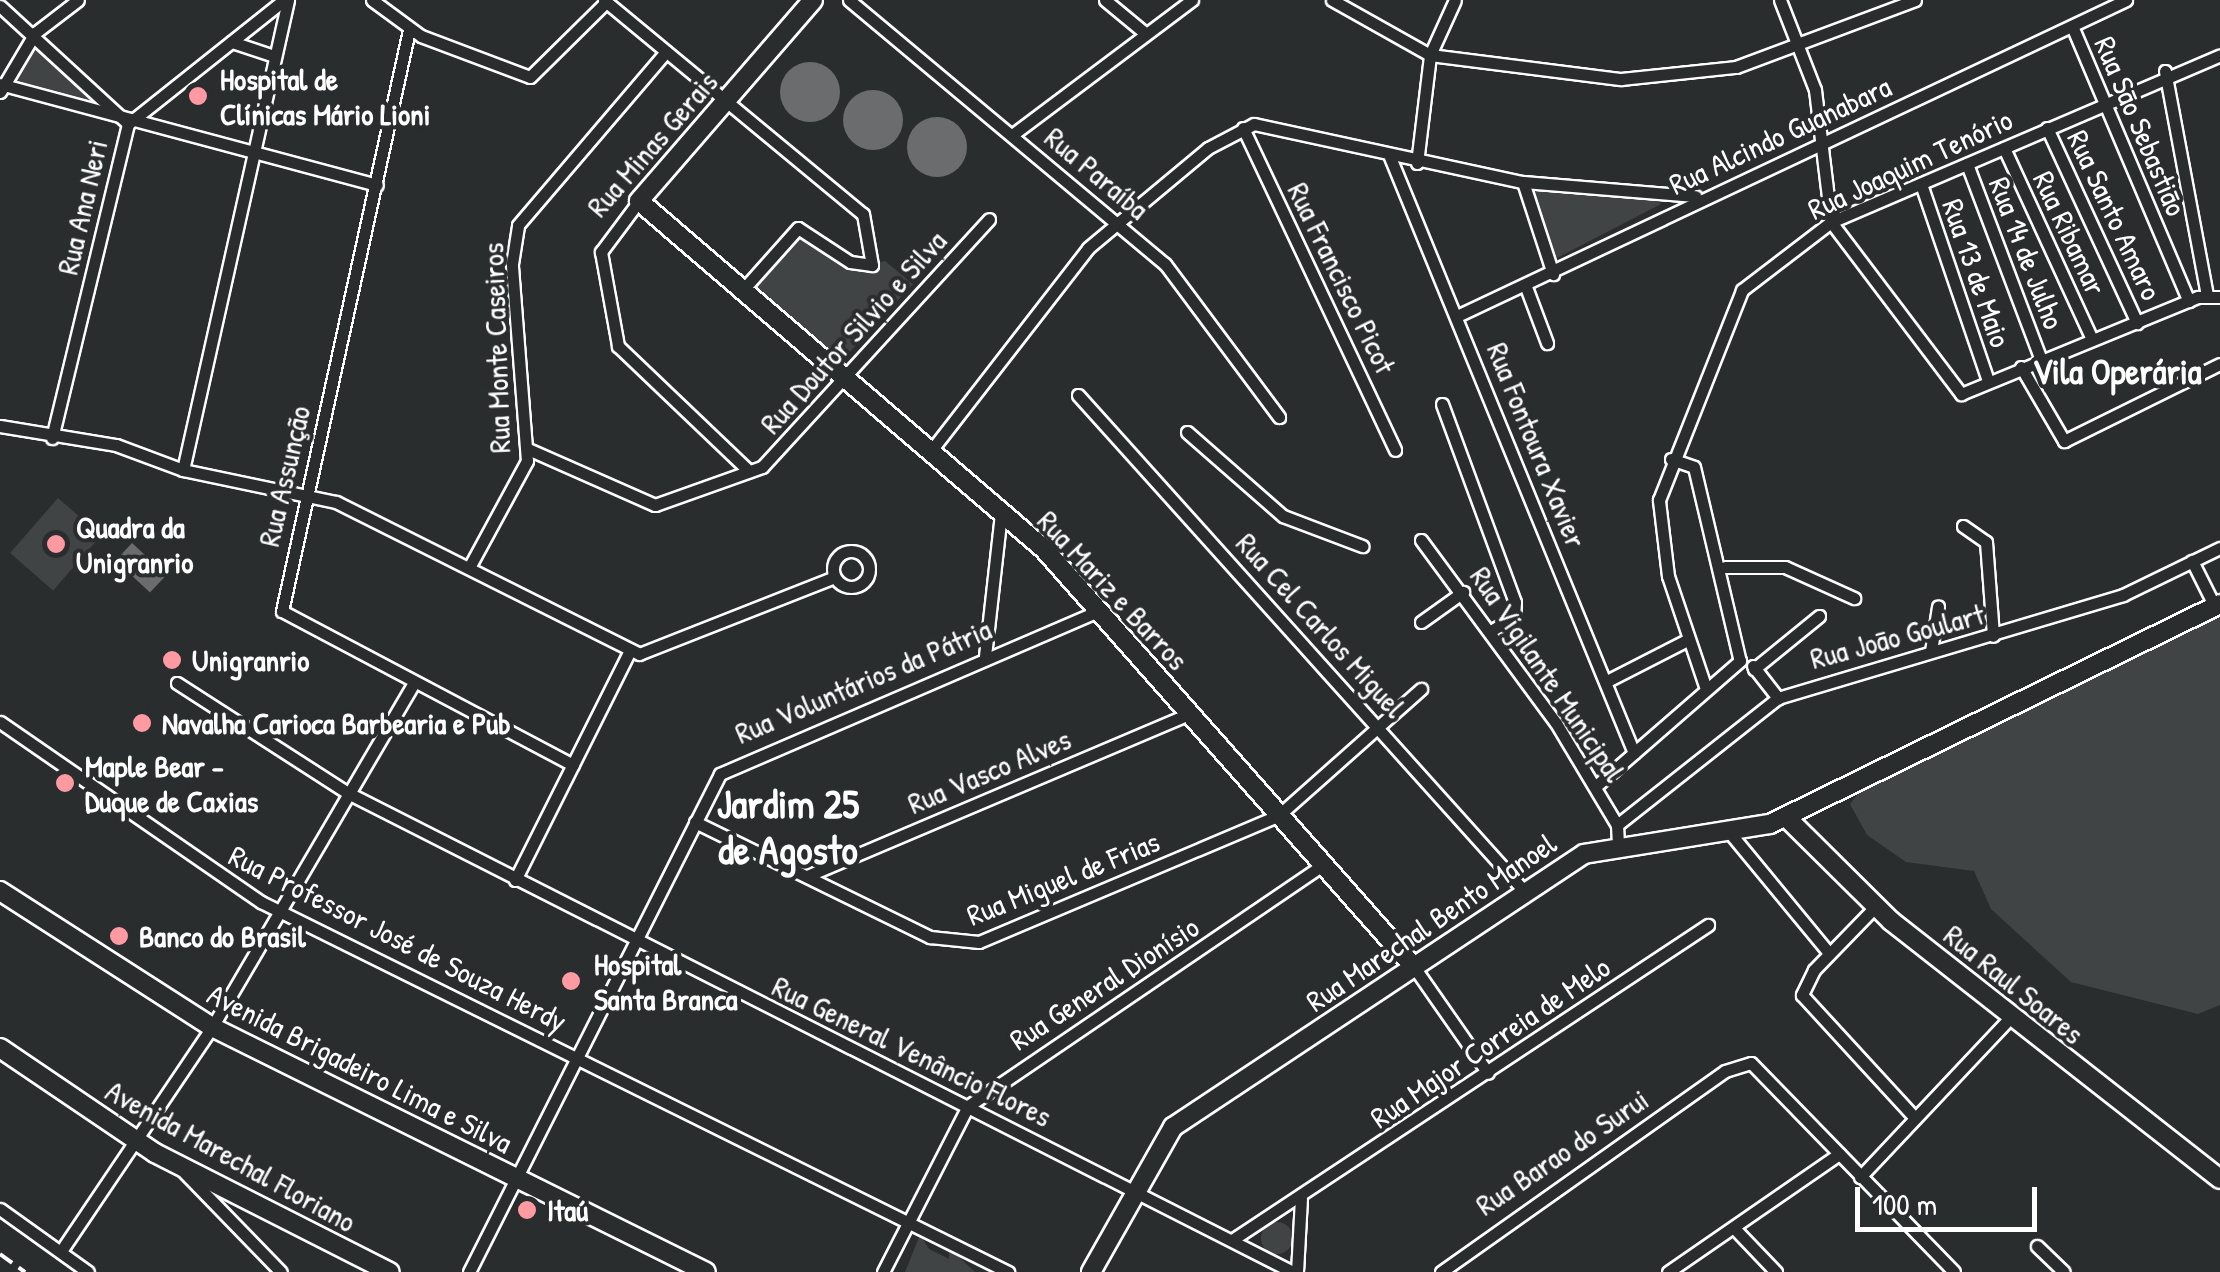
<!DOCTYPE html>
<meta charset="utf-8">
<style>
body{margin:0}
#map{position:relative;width:2220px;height:1272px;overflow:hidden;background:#2a2d2e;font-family:"Patrick Hand",sans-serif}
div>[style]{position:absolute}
.green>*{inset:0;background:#414445;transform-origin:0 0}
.round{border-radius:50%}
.water>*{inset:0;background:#6a6c6d;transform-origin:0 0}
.roads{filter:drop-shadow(2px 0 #fff) drop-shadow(-2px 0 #fff) drop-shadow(0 2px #fff) drop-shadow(0 -2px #fff)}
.street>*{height:11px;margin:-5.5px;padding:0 5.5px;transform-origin:5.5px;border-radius:5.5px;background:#2a2d2e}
.street>.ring{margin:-5.5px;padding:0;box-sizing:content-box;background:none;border:11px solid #2a2d2e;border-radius:50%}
.secondary>*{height:18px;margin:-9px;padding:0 9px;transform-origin:9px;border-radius:9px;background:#2a2d2e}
.primary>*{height:18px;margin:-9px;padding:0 9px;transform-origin:9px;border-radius:9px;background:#2a2d2e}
.rail>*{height:4px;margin-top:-2px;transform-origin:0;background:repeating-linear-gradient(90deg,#fff 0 15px,transparent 0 23px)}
.dots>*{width:28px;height:28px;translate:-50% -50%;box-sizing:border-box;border:5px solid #2a2d2e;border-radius:50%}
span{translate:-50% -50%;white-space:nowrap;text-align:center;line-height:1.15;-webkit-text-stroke:8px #2a2d2e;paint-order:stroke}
.poi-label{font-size:30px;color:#fff;font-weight:700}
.left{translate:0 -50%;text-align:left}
.street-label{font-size:30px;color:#fff}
.quarter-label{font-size:35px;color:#fff;font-weight:700}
.district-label{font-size:40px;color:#fff;font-weight:700}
.scale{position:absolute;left:1855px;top:1187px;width:182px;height:45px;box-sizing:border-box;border:5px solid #fff;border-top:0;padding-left:12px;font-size:30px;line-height:35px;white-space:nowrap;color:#fff;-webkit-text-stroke:8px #2a2d2e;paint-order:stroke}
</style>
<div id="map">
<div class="green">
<i style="clip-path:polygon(37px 37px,129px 119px,6px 83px)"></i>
<i style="clip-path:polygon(1527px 187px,1654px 198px,1661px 204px,1557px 258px)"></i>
<i style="clip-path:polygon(800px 231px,855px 269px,885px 261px,913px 284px,835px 368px,749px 293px)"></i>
<i style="left:58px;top:498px;width:57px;height:73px;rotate:41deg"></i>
<i style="clip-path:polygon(2220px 609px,2220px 1005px,2198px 1014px,2071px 982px,1991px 909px,1974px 871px,1906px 862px,1867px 835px,1850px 804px,1865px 785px)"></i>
<i class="round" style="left:1261px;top:1222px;width:32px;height:32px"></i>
<i style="clip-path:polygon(920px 1235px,929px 1249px,949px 1259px,949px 1248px,975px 1272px,905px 1272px)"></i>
</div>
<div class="water">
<i class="round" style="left:780px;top:62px;width:60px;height:60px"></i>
<i class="round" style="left:843px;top:90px;width:60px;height:60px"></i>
<i class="round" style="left:907px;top:117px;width:60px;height:60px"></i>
<i style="left:132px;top:543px;width:47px;height:24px;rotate:43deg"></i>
</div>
<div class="roads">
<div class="street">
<i style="left:372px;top:0;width:61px;rotate:36.3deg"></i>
<i style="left:421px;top:36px;width:116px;rotate:20.6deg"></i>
<i style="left:530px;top:77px;width:107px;rotate:-44.6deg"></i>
<i style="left:604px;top:0;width:336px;rotate:39.6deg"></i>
<i style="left:863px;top:214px;width:52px;rotate:80deg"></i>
<i style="left:872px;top:265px;width:22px;rotate:-172deg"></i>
<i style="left:850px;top:262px;width:62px;rotate:-146.8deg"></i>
<i style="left:798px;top:228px;width:86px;rotate:131.7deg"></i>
<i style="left:849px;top:0;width:412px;rotate:39.9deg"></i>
<i style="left:1165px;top:264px;width:191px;rotate:53.3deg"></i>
<i style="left:1105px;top:0;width:53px;rotate:39.7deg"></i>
<i style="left:1332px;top:0;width:112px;rotate:29.3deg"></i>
<i style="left:1430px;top:55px;width:193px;rotate:7.2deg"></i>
<i style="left:1621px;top:79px;width:116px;rotate:-6deg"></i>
<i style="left:1736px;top:67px;width:191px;rotate:-20.5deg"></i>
<i style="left:1780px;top:0;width:97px;rotate:68.7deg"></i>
<i style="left:1815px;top:90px;width:133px;rotate:83.1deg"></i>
<i style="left:1831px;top:222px;width:216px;rotate:52.9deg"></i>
<i style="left:1961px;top:394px;width:256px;rotate:-22.3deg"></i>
<i style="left:2198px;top:297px;width:22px"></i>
<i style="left:0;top:6px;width:170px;rotate:42.6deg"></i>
<i style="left:2072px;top:26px;width:299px;rotate:67deg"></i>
<i style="left:409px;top:30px;width:595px;rotate:102.33deg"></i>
<i style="left:282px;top:611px;width:329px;rotate:27.9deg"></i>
<i style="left:232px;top:42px;width:44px;rotate:18.4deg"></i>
<i style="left:2165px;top:71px;width:228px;rotate:79.4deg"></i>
<i style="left:0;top:84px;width:390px;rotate:15deg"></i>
<i style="left:0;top:92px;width:69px;rotate:-59.3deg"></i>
<i style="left:35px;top:33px;width:54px;rotate:-37.5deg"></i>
<i style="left:1243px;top:128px;width:356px;rotate:64.7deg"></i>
<i style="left:2047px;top:128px;width:215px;rotate:65.2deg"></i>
<i style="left:1012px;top:135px;width:225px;rotate:-36.9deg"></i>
<i style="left:2004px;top:148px;width:210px;rotate:65.3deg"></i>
<i style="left:1390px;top:157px;width:644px;rotate:67.74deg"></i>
<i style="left:1417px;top:163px;width:109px;rotate:-83.1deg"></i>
<i style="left:1430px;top:55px;width:60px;rotate:-65.6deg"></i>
<i style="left:1967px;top:164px;width:210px;rotate:69.3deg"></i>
<i style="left:1523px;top:182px;width:97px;rotate:71.9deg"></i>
<i style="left:1921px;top:184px;width:205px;rotate:71.2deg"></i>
<i style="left:639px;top:201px;width:64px;rotate:126.7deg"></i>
<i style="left:601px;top:252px;width:96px;rotate:79.7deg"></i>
<i style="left:618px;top:346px;width:181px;rotate:43.7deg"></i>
<i style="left:1526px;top:287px;width:60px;rotate:69.4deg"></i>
<i style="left:1457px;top:316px;width:740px;rotate:-25.28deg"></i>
<i style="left:2021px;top:367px;width:86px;rotate:59.8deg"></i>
<i style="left:2064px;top:441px;width:174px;rotate:-26.3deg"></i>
<i style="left:1078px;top:395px;width:668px;rotate:48.03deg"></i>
<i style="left:1442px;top:404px;width:211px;rotate:69.8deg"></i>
<i style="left:1515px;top:602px;width:15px;rotate:94deg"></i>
<i style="left:1514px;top:617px;width:27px;rotate:149deg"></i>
<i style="left:0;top:426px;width:118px;rotate:9.3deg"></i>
<i style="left:116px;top:445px;width:72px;rotate:20.5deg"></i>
<i style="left:183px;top:470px;width:156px;rotate:11.8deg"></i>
<i style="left:336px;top:502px;width:339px;rotate:26.6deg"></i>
<i style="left:639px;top:654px;width:210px;rotate:-21.5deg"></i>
<i style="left:1187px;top:432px;width:128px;rotate:41.2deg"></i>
<i style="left:1283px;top:516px;width:85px;rotate:20.8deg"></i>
<i style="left:52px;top:438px;width:323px;rotate:-76.4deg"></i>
<i style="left:128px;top:124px;width:199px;rotate:-38.5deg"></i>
<i style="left:528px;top:449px;width:139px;rotate:23.8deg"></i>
<i style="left:655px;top:505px;width:114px;rotate:-19.6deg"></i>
<i style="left:762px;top:467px;width:336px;rotate:-47.5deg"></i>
<i style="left:930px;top:452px;width:258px;rotate:-52.2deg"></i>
<i style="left:1088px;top:248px;width:156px;rotate:-39.8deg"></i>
<i style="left:1208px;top:148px;width:52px;rotate:-27.6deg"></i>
<i style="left:1254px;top:124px;width:275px;rotate:12.2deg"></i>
<i style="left:1523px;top:182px;width:173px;rotate:4.7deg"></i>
<i style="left:1671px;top:459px;width:24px;rotate:19deg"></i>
<i style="left:1694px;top:467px;width:199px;rotate:76.7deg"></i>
<i style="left:183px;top:470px;width:482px;rotate:-77.4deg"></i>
<i style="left:1963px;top:526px;width:28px;rotate:35deg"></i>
<i style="left:1986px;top:542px;width:94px;rotate:85.7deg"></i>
<i style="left:1421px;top:540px;width:227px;rotate:53.6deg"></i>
<i style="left:1556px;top:723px;width:119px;rotate:59.1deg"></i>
<i style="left:1617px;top:825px;width:19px;rotate:87deg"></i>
<i class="ring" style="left:833px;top:551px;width:25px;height:25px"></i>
<i style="left:2192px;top:561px;width:51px;rotate:63.4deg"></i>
<i style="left:471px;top:564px;width:117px;rotate:-61.5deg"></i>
<i style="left:527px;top:461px;width:198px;rotate:-94.4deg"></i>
<i style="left:512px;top:264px;width:39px;rotate:-81deg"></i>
<i style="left:518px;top:225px;width:228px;rotate:-49.5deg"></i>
<i style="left:1725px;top:567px;width:60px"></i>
<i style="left:1785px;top:567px;width:76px;rotate:24.2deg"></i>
<i style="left:1421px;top:622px;width:52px;rotate:-35.5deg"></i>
<i style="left:1931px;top:651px;width:45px;rotate:-81deg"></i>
<i style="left:985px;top:656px;width:143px;rotate:-83.6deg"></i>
<i style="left:1753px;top:666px;width:41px;rotate:52deg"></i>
<i style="left:1754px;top:669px;width:84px;rotate:-39.2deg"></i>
<i style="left:1607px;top:681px;width:90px;rotate:-27.1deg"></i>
<i style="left:177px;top:683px;width:203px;rotate:32.8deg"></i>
<i style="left:348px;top:793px;width:1059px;rotate:26.88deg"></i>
<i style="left:1705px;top:686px;width:116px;rotate:-108.6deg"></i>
<i style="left:1668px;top:576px;width:77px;rotate:-96.8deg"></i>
<i style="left:1659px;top:500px;width:226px;rotate:-68.4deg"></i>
<i style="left:1742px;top:290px;width:112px;rotate:-37.4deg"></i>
<i style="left:1831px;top:222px;width:423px;rotate:-23.2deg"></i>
<i style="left:0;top:722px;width:317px;rotate:34.6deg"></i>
<i style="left:261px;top:902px;width:834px;rotate:26.35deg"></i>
<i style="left:1596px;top:786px;width:191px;rotate:-41deg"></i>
<i style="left:695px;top:822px;width:262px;rotate:26.1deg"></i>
<i style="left:930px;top:937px;width:49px;rotate:5.8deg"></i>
<i style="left:979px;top:942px;width:326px;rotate:-22.9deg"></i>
<i style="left:1279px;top:815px;width:190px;rotate:-41.6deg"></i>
<i style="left:1617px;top:825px;width:205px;rotate:-38.3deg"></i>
<i style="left:1778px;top:698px;width:360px;rotate:-16.6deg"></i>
<i style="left:2123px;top:595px;width:108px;rotate:-25.9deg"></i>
<i style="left:1730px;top:833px;width:156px;rotate:50.5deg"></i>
<i style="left:807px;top:876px;width:417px;rotate:-23deg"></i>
<i style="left:515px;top:880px;width:257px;rotate:-63.4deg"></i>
<i style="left:1875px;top:907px;width:88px;rotate:134.1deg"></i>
<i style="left:1814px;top:970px;width:28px;rotate:116deg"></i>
<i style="left:1802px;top:995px;width:167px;rotate:47.4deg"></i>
<i style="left:1414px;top:967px;width:129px;rotate:55.1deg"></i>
<i style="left:184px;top:1172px;width:139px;rotate:45.9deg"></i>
<i style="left:1860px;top:1177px;width:219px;rotate:-46.7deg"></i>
<i style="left:0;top:1209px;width:108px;rotate:35.6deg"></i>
<i style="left:1734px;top:1228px;width:61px;rotate:46.3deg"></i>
<i style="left:1232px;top:1240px;width:571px;rotate:-33.5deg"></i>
<i style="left:2037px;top:1246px;width:37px;rotate:44deg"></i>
<i style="left:61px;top:1251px;width:270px;rotate:-56deg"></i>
<i style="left:212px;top:1027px;width:399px;rotate:-59.6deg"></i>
<i style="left:469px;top:1272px;width:558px;rotate:-63.25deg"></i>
<i style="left:720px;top:774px;width:414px;rotate:-23.3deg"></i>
<i style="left:883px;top:1272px;width:186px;rotate:-62.9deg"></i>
<i style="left:968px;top:1106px;width:429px;rotate:-34.2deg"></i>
<i style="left:1297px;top:1272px;width:73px;rotate:-86.9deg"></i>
<i style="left:1441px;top:1272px;width:348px;rotate:-35.3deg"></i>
<i style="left:1725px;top:1071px;width:27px;rotate:-17deg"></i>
<i style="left:1751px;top:1063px;width:291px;rotate:45.8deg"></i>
<i style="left:1668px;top:1272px;width:208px;rotate:-34.6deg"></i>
</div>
<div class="secondary">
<i style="left:813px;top:0;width:266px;rotate:130.9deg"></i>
<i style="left:639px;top:201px;width:534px;rotate:40.67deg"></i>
<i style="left:1044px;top:549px;width:558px;rotate:48.49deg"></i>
<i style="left:1786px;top:817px;width:148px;rotate:44.7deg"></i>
<i style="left:1891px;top:921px;width:418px;rotate:38.1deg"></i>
<i style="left:1091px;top:1272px;width:167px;rotate:-60.5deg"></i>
<i style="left:1173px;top:1127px;width:493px;rotate:-33.6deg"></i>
<i style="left:1584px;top:854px;width:188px;rotate:-9.2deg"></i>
<i style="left:1770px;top:824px;width:501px;rotate:-26.05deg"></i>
</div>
<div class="primary">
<i style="left:0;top:891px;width:252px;rotate:32.7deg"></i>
<i style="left:212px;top:1027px;width:551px;rotate:26.38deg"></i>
<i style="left:0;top:1048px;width:187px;rotate:34.1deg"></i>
<i style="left:155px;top:1153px;width:263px;rotate:26.9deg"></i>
</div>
</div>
<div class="rail">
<i style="left:0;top:1254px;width:31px;rotate:36deg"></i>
</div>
<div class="dots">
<i style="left:198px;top:96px;background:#ff9aa2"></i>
<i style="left:56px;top:544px;background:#ff9aa2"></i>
<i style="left:172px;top:660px;background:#ff9aa2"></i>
<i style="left:142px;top:723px;background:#ff9aa2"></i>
<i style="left:65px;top:783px;background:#ff9aa2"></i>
<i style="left:119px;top:936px;background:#ff9aa2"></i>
<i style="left:571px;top:981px;background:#ff9aa2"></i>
<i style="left:527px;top:1210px;background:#ff9aa2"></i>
</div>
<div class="poi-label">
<span class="left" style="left:220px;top:96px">Hospital de<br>Clínicas Mário Lioni</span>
<span class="left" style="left:76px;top:544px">Quadra da<br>Unigranrio</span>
<span class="left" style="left:192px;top:660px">Unigranrio</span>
<span class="left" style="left:162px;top:723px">Navalha Carioca Barbearia e Pub</span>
<span class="left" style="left:85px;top:783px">Maple Bear -<br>Duque de Caxias</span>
<span class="left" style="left:139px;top:936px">Banco do Brasil</span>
<span class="left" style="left:594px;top:981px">Hospital<br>Santa Branca</span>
<span class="left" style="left:547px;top:1210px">Itaú</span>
</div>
<div class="street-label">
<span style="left:2141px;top:126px;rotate:67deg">Rua Sāo Sebastiāo</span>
<span style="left:1780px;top:135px;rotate:-25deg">Rua Alcindo Guanabara</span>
<span style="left:652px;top:144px;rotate:-49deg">Rua Minas Gerais</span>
<span style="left:1910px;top:164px;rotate:-25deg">Rua Joaquim Tenório</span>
<span style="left:1097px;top:173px;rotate:40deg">Rua Paraíba</span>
<span style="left:82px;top:207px;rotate:-77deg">Rua Ana Neri</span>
<span style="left:2115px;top:215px;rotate:65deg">Rua Santo Amaro</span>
<span style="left:2070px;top:233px;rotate:65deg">Rua Ribamar</span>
<span style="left:2027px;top:253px;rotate:69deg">Rua 14 de Julho</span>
<span style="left:1977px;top:273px;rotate:71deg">Rua 13 de Maio</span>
<span style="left:1342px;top:278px;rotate:64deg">Rua Francisco Picot</span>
<span style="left:853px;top:332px;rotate:-48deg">Rua Doutor Silvio e Silva</span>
<span style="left:496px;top:348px;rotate:-92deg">Rua Monte Caseiros</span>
<span style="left:1537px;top:445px;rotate:68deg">Rua Fontoura Xavier</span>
<span style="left:284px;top:476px;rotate:-77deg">Rua Assunção</span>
<span style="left:1113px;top:590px;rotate:47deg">Rua Mariz e Barros</span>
<span style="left:1321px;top:625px;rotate:48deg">Rua Cel Carlos Miguel</span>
<span style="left:1897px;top:636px;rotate:-15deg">Rua Joāo Goulart</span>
<span style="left:1548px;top:674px;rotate:56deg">Rua Vigilante Municipal</span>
<span style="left:863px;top:681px;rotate:-23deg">Rua Voluntários da Pátria</span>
<span style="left:989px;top:771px;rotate:-23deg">Rua Vasco Alves</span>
<span style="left:1063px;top:878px;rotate:-22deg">Rua Miguel de Frias</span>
<span style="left:1431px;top:922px;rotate:-34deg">Rua Marechal Bento Manoel</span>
<span style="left:398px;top:938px;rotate:27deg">Rua Professor José de Souza Herdy</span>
<span style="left:1104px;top:983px;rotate:-33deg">Rua General Dionísio</span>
<span style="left:2014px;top:984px;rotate:39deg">Rua Raul Soares</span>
<span style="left:1490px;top:1042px;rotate:-34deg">Rua Major Correia de Melo</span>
<span style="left:912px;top:1051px;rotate:26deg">Rua General Venâncio Flores</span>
<span style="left:360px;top:1068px;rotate:27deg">Avenida Brigadeiro Lima e Silva</span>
<span style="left:1562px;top:1152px;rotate:-34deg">Rua Barao do Surui</span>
<span style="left:231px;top:1156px;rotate:29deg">Avenida Marechal Floriano</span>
</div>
<div class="quarter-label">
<span style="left:2117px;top:372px">Vila Operária</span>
</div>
<div class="district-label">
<span style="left:788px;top:826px">Jardim 25<br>de Agosto</span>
</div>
<div class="scale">100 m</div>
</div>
